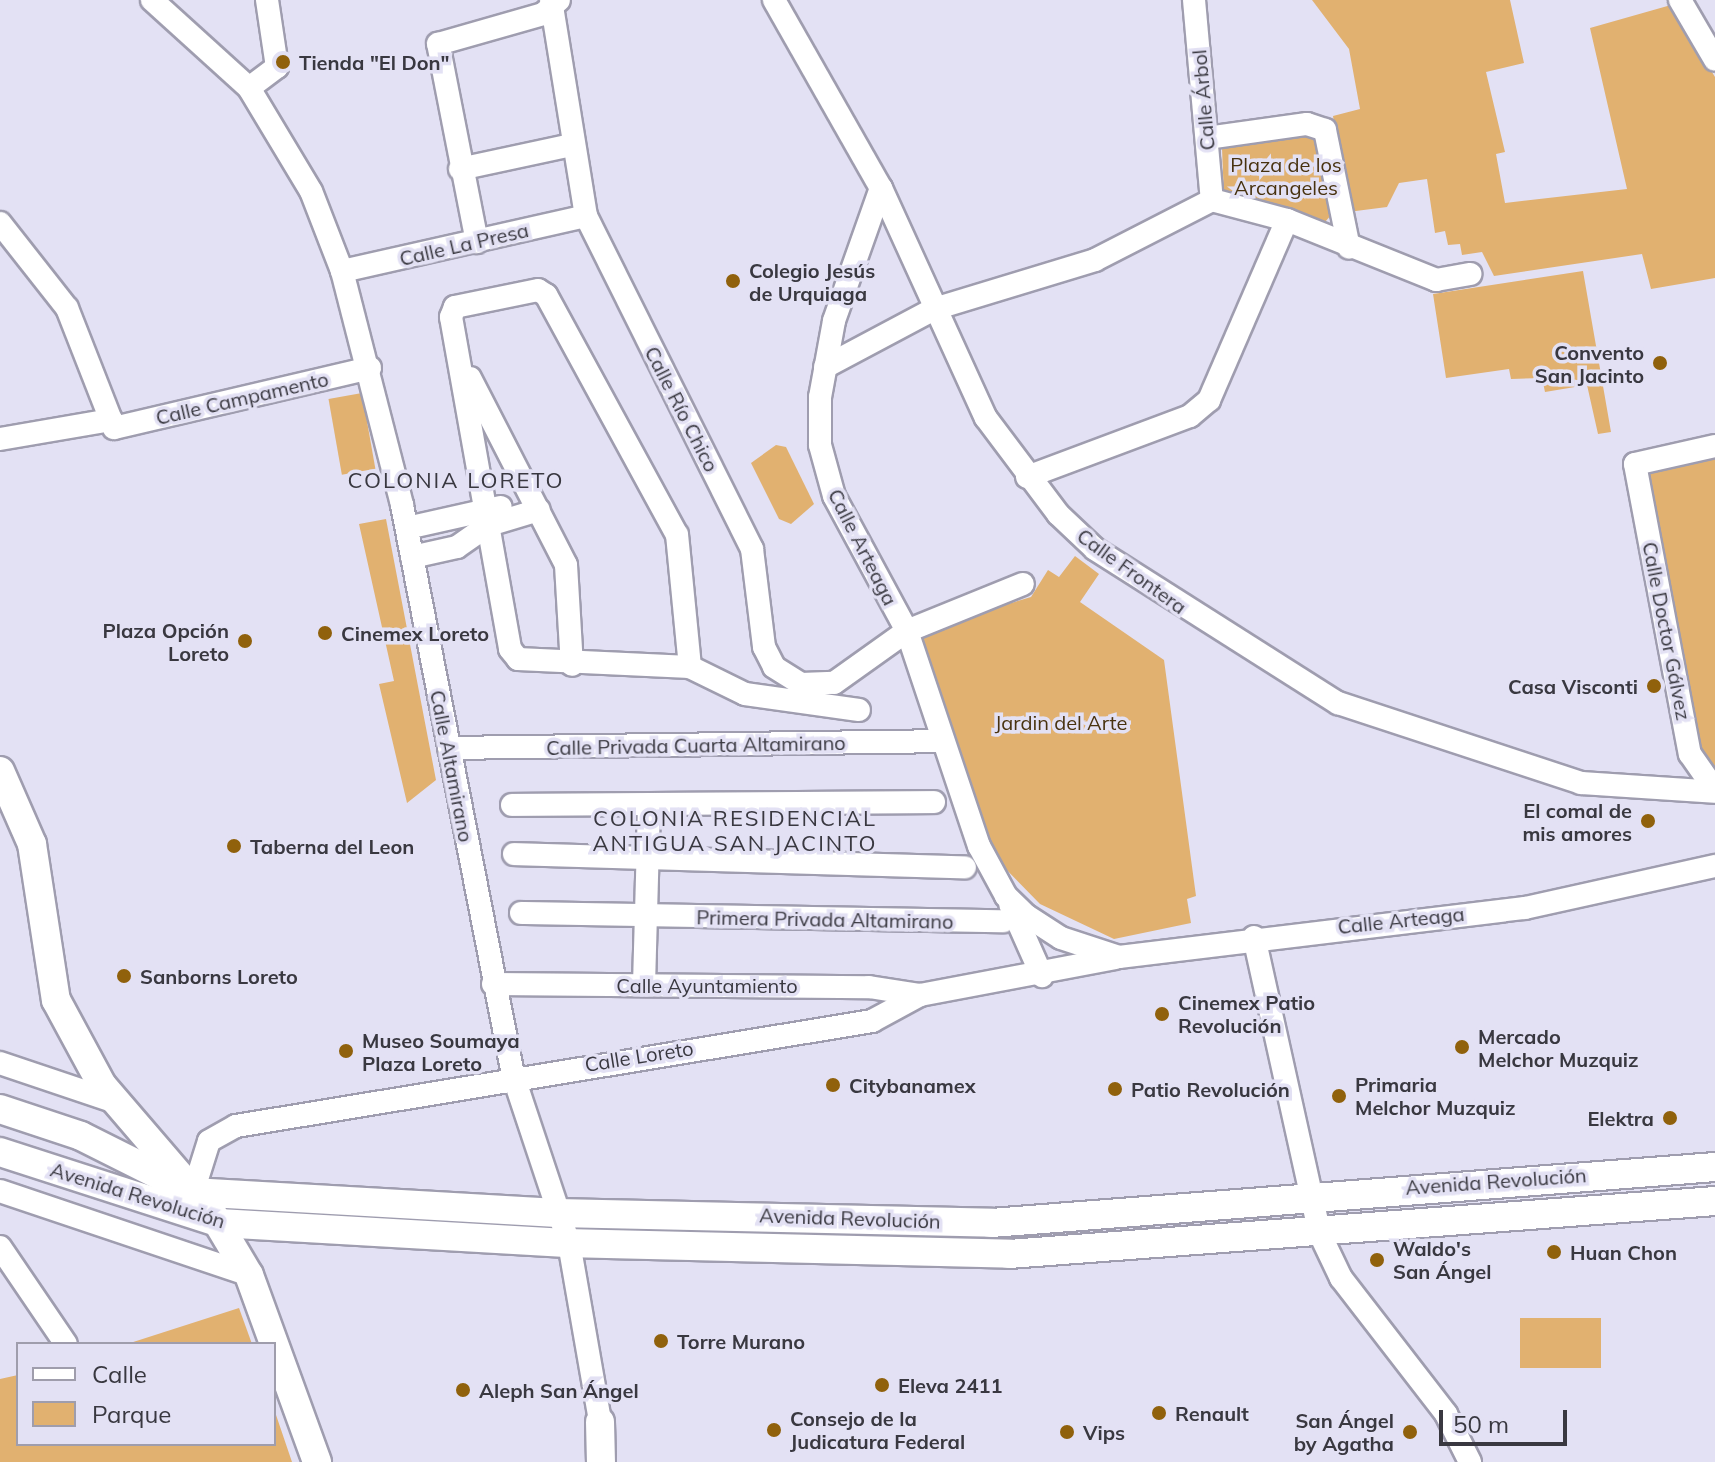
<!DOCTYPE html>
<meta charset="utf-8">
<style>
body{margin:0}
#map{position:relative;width:1715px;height:1462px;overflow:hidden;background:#e3e1f4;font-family:Mulish,sans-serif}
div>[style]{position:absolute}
.green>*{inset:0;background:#e1b170;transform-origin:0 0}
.roads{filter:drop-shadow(2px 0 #9f9daf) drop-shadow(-2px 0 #9f9daf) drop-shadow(0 2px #9f9daf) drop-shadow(0 -2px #9f9daf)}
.minor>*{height:22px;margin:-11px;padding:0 11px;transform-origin:11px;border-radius:11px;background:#fff}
.major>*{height:28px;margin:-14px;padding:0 14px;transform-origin:14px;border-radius:14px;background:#fff}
.dots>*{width:22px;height:22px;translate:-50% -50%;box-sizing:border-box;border:4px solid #e3e1f4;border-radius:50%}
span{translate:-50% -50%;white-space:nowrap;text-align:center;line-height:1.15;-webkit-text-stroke:7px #e3e1f4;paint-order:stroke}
.poi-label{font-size:20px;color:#393840;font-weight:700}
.left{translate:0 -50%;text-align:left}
.right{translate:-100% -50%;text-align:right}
.street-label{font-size:20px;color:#393840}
.park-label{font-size:20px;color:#48320f}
.neighbourhood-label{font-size:22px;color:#393840;letter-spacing:2px}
.legend{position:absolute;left:16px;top:1342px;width:260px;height:104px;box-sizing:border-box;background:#e3e1f4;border:2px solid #9f9dac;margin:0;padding:10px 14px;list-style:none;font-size:24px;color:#393840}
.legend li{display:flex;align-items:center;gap:16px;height:40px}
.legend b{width:40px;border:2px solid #9f9dac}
.scale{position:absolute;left:1439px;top:1410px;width:128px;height:36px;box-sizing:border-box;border:4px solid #393840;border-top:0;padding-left:10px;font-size:24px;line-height:28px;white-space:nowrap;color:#393840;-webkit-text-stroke:6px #e3e1f4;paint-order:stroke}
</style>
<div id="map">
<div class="green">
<i style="clip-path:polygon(1312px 0,1510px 0,1524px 63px,1486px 72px,1505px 152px,1496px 154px,1505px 203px,1627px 189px,1590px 28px,1671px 5px,1715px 77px,1715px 278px,1651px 289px,1642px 254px,1494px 276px,1482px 252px,1462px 255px,1460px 244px,1448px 245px,1445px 231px,1435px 233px,1427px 179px,1399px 183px,1387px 207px,1348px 212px,1333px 116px,1360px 109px,1349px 49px)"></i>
<i style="clip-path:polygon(1318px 133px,1332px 214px,1325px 222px,1224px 197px,1222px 148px)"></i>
<i style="clip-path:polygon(1583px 271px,1611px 432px,1598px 434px,1587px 385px,1545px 392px,1542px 378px,1511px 379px,1509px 369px,1446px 378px,1433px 294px)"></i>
<i style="left:362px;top:393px;width:77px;height:34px;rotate:80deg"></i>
<i style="clip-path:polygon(776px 445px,786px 447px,814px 504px,791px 524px,779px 519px,751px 463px)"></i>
<i style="clip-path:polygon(1715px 452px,1715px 771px,1700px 755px,1644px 468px)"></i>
<i style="clip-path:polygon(386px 519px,436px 780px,407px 803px,379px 684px,394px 681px,359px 524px)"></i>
<i style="clip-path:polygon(1075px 556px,1099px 574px,1080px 602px,1164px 660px,1196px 896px,1187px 899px,1191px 923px,1114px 939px,1040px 904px,997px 860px,916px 632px,1031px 597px,1048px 570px,1059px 577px)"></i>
<i style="clip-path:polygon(239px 1308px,252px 1344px,127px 1344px)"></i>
<i style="left:1601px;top:1318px;width:50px;height:81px;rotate:90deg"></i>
<i style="clip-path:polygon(18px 1375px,18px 1444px,274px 1444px,274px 1409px,292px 1462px,0 1462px,0 1379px)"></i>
</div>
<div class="roads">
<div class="minor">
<i style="left:152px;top:0;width:131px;rotate:42.2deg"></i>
<i style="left:249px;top:88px;width:120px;rotate:59deg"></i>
<i style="left:311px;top:191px;width:86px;rotate:68.8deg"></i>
<i style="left:342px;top:271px;width:242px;rotate:75.6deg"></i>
<i style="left:402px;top:505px;width:581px;rotate:78.98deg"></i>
<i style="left:513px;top:1075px;width:177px;rotate:71.6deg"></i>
<i style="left:569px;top:1243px;width:198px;rotate:80.1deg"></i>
<i style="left:551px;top:0;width:219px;rotate:80.8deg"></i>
<i style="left:586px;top:216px;width:372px;rotate:63.5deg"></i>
<i style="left:752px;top:549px;width:99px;rotate:83deg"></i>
<i style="left:764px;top:647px;width:22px;rotate:63deg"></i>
<i style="left:774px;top:667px;width:32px;rotate:32deg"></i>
<i style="left:801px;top:684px;width:33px;rotate:-2deg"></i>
<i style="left:834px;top:683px;width:90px;rotate:-35.5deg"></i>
<i style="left:907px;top:631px;width:125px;rotate:-22.1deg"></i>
<i style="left:774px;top:0;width:216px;rotate:60.4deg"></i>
<i style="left:881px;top:188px;width:253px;rotate:65.5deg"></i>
<i style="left:986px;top:418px;width:120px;rotate:53.1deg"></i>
<i style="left:1058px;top:514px;width:51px;rotate:43.4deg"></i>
<i style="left:1095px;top:549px;width:288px;rotate:32.4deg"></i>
<i style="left:1338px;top:703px;width:256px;rotate:18.2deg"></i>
<i style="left:1581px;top:783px;width:134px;rotate:3.8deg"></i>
<i style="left:1194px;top:0;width:201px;rotate:84.9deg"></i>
<i style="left:1680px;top:0;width:69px;rotate:59.7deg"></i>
<i style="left:249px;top:88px;width:35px;rotate:-37deg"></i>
<i style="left:277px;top:67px;width:68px;rotate:-98.5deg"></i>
<i style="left:1207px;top:138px;width:101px;rotate:-8deg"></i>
<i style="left:1307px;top:124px;width:19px;rotate:18deg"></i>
<i style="left:1325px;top:130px;width:120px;rotate:78.5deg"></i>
<i style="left:460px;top:169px;width:115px;rotate:-12.1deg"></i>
<i style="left:881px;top:188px;width:141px;rotate:109.5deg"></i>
<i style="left:834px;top:321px;width:77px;rotate:100.4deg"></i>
<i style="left:820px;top:397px;width:48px;rotate:90deg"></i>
<i style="left:820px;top:445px;width:53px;rotate:74.6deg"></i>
<i style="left:834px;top:496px;width:153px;rotate:61.6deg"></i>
<i style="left:907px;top:631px;width:227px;rotate:71.5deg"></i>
<i style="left:979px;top:846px;width:57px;rotate:61.6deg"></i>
<i style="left:1006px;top:896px;width:29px;rotate:44deg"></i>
<i style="left:1027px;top:916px;width:40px;rotate:32.9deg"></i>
<i style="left:1061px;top:938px;width:61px;rotate:18.1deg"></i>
<i style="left:1119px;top:957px;width:409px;rotate:-6.9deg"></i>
<i style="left:1525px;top:908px;width:195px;rotate:-12.5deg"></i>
<i style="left:0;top:223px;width:108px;rotate:51.8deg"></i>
<i style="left:67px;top:308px;width:129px;rotate:68.6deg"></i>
<i style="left:114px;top:428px;width:263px;rotate:-13.2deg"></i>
<i style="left:477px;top:242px;width:202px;rotate:-101.1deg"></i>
<i style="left:438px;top:44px;width:109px;rotate:-15.9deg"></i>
<i style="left:543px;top:14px;width:21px;rotate:-41deg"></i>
<i style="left:342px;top:271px;width:250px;rotate:-12.7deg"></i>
<i style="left:825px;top:367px;width:123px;rotate:-28deg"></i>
<i style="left:934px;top:309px;width:168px;rotate:-16.9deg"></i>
<i style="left:1095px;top:260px;width:131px;rotate:-27.1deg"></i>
<i style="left:1212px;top:200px;width:78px;rotate:14.9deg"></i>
<i style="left:1287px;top:220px;width:161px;rotate:21.9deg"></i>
<i style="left:1436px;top:280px;width:35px;rotate:-10deg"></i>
<i style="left:470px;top:378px;width:210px;rotate:62.8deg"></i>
<i style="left:566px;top:565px;width:100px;rotate:86.6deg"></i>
<i style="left:0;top:439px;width:113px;rotate:-9.7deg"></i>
<i style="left:1715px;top:446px;width:82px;rotate:167.3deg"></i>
<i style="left:1635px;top:464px;width:295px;rotate:79.3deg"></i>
<i style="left:1690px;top:754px;width:44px;rotate:55.2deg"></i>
<i style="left:1027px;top:477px;width:174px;rotate:-20.5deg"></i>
<i style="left:1190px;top:416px;width:25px;rotate:-40deg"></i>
<i style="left:1209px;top:400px;width:196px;rotate:-66.6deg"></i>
<i style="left:407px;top:528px;width:96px;rotate:-12.6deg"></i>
<i style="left:412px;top:557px;width:46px;rotate:-12.5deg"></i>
<i style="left:457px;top:547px;width:39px;rotate:-35deg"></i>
<i style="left:489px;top:525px;width:52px;rotate:-16.7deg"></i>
<i style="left:690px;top:667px;width:133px;rotate:-95.6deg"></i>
<i style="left:677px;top:535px;width:273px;rotate:-118.6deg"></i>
<i style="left:546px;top:295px;width:9px;rotate:-148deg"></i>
<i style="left:538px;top:290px;width:85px;rotate:168.4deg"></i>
<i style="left:455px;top:307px;width:11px;rotate:112deg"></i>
<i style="left:451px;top:317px;width:337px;rotate:79.9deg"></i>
<i style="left:510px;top:649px;width:13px;rotate:51deg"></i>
<i style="left:518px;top:659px;width:172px;rotate:2.7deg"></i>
<i style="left:690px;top:667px;width:61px;rotate:26.1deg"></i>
<i style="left:745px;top:694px;width:115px;rotate:8deg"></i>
<i style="left:449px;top:748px;width:494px;rotate:-0.8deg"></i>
<i style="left:512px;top:805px;width:422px;rotate:-0.4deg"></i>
<i style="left:514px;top:854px;width:451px;rotate:1.7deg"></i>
<i style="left:1010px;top:904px;width:79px;rotate:66deg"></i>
<i style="left:521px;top:913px;width:482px;rotate:1deg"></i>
<i style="left:1254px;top:937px;width:304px;rotate:77.5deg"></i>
<i style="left:1320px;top:1234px;width:49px;rotate:64.5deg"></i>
<i style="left:1341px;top:1278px;width:172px;rotate:52.3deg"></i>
<i style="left:1446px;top:1414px;width:54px;rotate:63.4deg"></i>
<i style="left:493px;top:984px;width:376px;rotate:0.5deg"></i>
<i style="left:869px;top:987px;width:52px;rotate:8.9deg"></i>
<i style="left:644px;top:985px;width:181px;rotate:-88.4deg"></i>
<i style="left:0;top:1063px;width:119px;rotate:18.6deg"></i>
<i style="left:0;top:1191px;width:263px;rotate:18.6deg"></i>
<i style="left:193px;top:1192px;width:53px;rotate:-72.6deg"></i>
<i style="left:209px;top:1141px;width:31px;rotate:-29deg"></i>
<i style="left:236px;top:1126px;width:645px;rotate:-9.37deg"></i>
<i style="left:872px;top:1021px;width:55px;rotate:-28.4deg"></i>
<i style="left:920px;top:995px;width:198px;rotate:-10.7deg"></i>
<i style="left:0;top:1247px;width:117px;rotate:55.8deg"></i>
</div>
<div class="major">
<i style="left:0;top:771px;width:80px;rotate:66.3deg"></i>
<i style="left:32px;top:844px;width:158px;rotate:81.3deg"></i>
<i style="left:56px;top:1000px;width:97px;rotate:61.6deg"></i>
<i style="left:102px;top:1085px;width:128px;rotate:49.4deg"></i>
<i style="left:0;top:1109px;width:85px;rotate:18.4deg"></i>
<i style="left:81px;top:1136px;width:125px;rotate:26.6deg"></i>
<i style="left:193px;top:1192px;width:368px;rotate:3.3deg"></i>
<i style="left:560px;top:1213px;width:431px;rotate:1.3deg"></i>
<i style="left:991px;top:1223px;width:726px;rotate:-4.42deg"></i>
<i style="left:0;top:1152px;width:231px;rotate:17.9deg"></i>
<i style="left:220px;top:1223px;width:350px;rotate:3.3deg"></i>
<i style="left:569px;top:1243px;width:440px;rotate:1.4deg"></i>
<i style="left:1009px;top:1254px;width:708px;rotate:-4.29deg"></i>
<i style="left:212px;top:1213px;width:72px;rotate:59.2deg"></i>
<i style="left:249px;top:1275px;width:199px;rotate:70deg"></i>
<i style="left:600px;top:1422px;width:40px;rotate:88.6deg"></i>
</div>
</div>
<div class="dots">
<i style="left:283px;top:62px;background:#90610c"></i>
<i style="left:733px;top:281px;background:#90610c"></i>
<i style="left:1660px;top:363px;background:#90610c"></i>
<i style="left:325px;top:633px;background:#90610c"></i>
<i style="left:245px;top:641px;background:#90610c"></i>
<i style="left:1654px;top:686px;background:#90610c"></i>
<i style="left:1648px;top:821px;background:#90610c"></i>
<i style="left:234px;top:846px;background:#90610c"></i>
<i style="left:124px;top:976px;background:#90610c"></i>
<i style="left:1162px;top:1014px;background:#90610c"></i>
<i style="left:1462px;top:1047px;background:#90610c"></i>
<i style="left:346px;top:1051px;background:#90610c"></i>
<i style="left:833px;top:1085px;background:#90610c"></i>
<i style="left:1115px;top:1089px;background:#90610c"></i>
<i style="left:1339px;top:1096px;background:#90610c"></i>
<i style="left:1670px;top:1118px;background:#90610c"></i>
<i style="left:1554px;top:1252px;background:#90610c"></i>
<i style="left:1377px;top:1260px;background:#90610c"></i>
<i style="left:661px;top:1341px;background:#90610c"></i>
<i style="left:882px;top:1385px;background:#90610c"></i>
<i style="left:463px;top:1390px;background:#90610c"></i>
<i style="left:1159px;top:1413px;background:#90610c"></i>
<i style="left:774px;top:1430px;background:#90610c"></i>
<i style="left:1067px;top:1432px;background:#90610c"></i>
<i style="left:1410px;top:1432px;background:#90610c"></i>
</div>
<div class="poi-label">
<span class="left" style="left:299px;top:62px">Tienda "El Don"</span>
<span class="left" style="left:749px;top:282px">Colegio Jesús<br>de Urquiaga</span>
<span class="right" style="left:1644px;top:364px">Convento<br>San Jacinto</span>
<span class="right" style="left:229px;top:642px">Plaza Opción<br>Loreto</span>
<span class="left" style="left:341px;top:633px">Cinemex Loreto</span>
<span class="right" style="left:1638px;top:686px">Casa Visconti</span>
<span class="right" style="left:1632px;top:822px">El comal de<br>mis amores</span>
<span class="left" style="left:250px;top:846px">Taberna del Leon</span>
<span class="left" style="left:140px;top:976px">Sanborns Loreto</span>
<span class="left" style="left:1178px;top:1014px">Cinemex Patio<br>Revolución</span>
<span class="left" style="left:1478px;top:1048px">Mercado<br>Melchor Muzquiz</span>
<span class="left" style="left:362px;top:1052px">Museo Soumaya<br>Plaza Loreto</span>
<span class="left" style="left:1355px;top:1096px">Primaria<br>Melchor Muzquiz</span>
<span class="left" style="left:849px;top:1085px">Citybanamex</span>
<span class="left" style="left:1131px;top:1089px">Patio Revolución</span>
<span class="right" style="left:1654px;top:1118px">Elektra</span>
<span class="left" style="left:1393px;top:1260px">Waldo's<br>San Ángel</span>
<span class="left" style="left:1570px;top:1252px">Huan Chon</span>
<span class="left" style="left:677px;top:1341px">Torre Murano</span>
<span class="left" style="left:898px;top:1385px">Eleva 2411</span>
<span class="left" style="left:479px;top:1390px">Aleph San Ángel</span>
<span class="left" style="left:1175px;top:1413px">Renault</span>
<span class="left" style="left:790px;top:1430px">Consejo de la<br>Judicatura Federal</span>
<span class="right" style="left:1394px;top:1432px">San Ángel<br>by Agatha</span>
<span class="left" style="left:1083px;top:1432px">Vips</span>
</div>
<div class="street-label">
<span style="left:1203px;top:100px;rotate:-95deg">Calle Árbol</span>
<span style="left:464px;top:244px;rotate:-13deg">Calle La Presa</span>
<span style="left:242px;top:398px;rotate:-13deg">Calle Campamento</span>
<span style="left:682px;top:409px;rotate:63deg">Calle Río Chico</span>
<span style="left:863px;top:547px;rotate:63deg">Calle Arteaga</span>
<span style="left:1132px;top:571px;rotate:36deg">Calle Frontera</span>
<span style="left:1667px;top:631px;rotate:79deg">Calle Doctor Gálvez</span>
<span style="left:696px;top:745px;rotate:-1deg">Calle Privada Cuarta Altamirano</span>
<span style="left:452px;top:766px;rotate:79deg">Calle Altamirano</span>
<span style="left:825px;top:919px;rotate:1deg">Primera Privada Altamirano</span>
<span style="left:1401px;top:920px;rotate:-6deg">Calle Arteaga</span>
<span style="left:707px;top:985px">Calle Ayuntamiento</span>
<span style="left:639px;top:1056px;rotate:-9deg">Calle Loreto</span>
<span style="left:1496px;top:1181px;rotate:-4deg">Avenida Revolución</span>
<span style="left:138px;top:1195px;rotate:17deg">Avenida Revolución</span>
<span style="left:850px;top:1218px;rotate:2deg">Avenida Revolución</span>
</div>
<div class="park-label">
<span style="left:1286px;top:176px">Plaza de los<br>Arcangeles</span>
<span style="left:1061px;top:722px">Jardin del Arte</span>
</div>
<div class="neighbourhood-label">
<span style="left:456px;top:481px">COLONIA LORETO</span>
<span style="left:735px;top:831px">COLONIA RESIDENCIAL<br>ANTIGUA SAN JACINTO</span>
</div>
<ul class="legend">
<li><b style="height:10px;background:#fff"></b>Calle</li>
<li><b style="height:22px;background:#e1b170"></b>Parque</li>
</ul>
<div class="scale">50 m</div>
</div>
